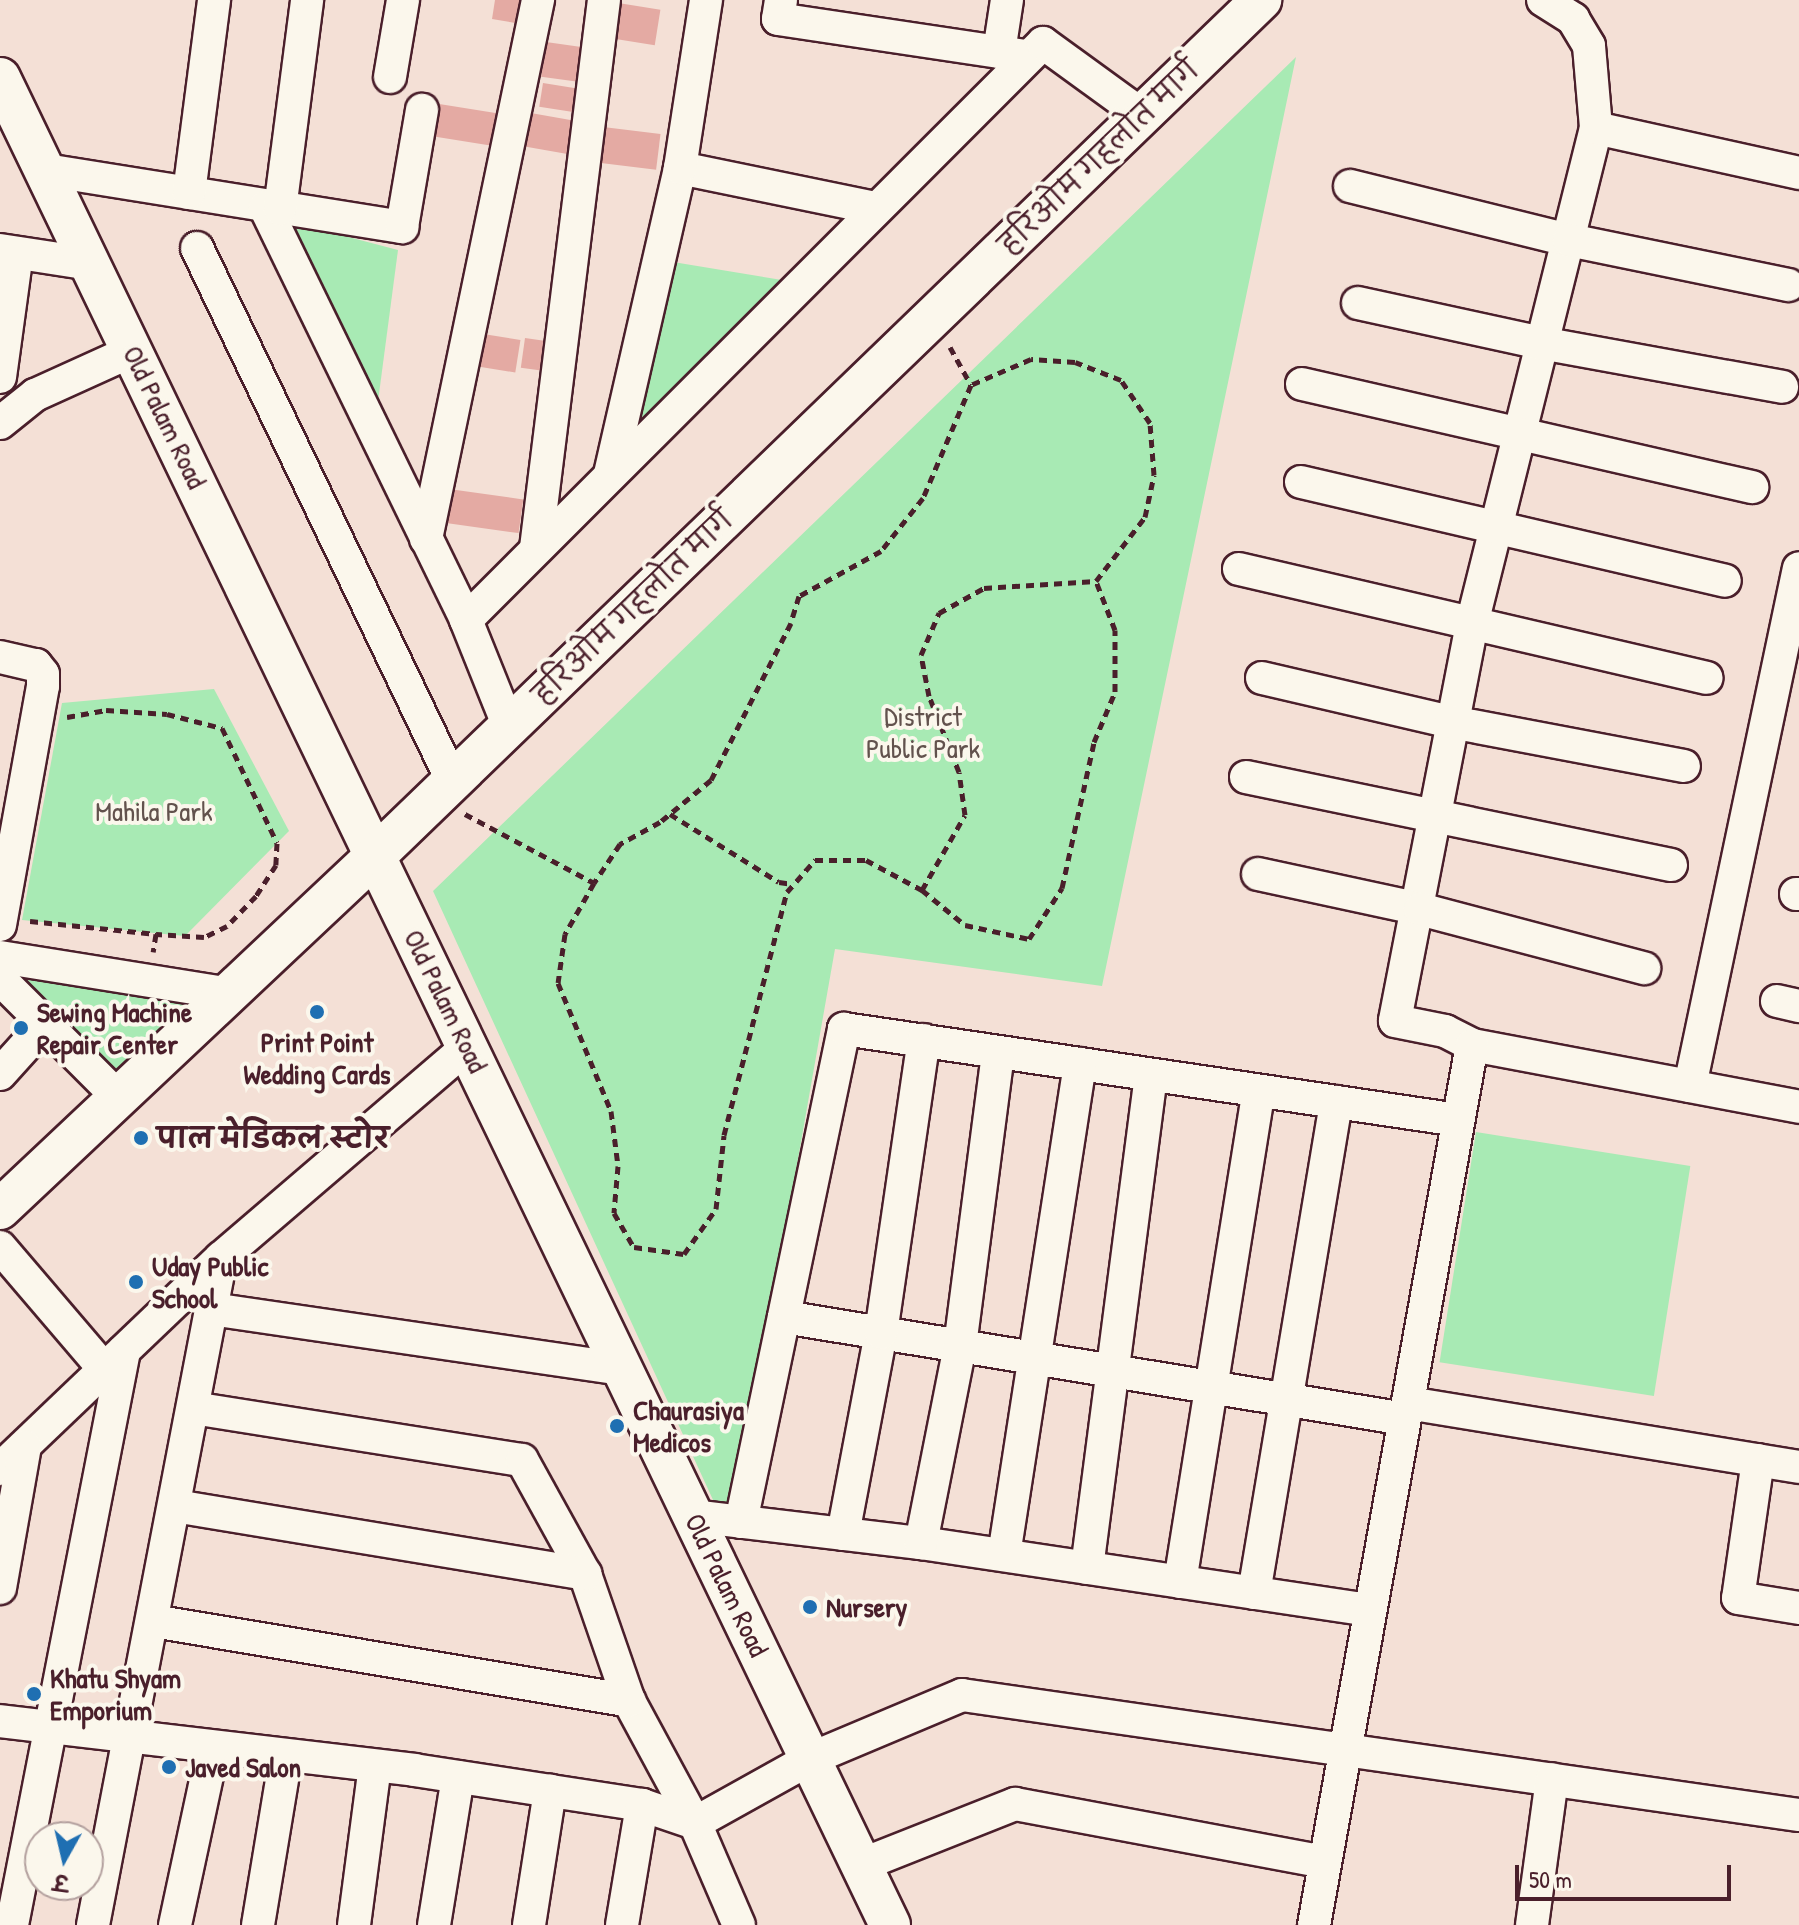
<!DOCTYPE html>
<meta charset="utf-8">
<style>
body{margin:0}
#map{position:relative;width:1799px;height:1925px;overflow:hidden;background:#f4e0d6;font-family:"Patrick Hand","Playpen Sans Deva",sans-serif}
div>[style]{position:absolute}
.green>*{inset:0;background:#a8eab4;transform-origin:0 0}
.building>*{inset:0;background:#e4aaa3;transform-origin:0 0}
.path>*{height:5px;margin-top:-2.5px;transform-origin:0;background:repeating-linear-gradient(90deg,#4a1f2b 0 8px,transparent 0 14px)}
.roads{filter:drop-shadow(2px 0 #4a1f2b) drop-shadow(-2px 0 #4a1f2b) drop-shadow(0 2px #4a1f2b) drop-shadow(0 -2px #4a1f2b)}
.minor>*{height:32px;margin:-16px;padding:0 16px;transform-origin:16px;border-radius:16px;background:#fbf7ec}
.tertiary>*{height:40px;margin:-20px;padding:0 20px;transform-origin:20px;border-radius:20px;background:#fbf7ec}
.dots>*{width:22px;height:22px;translate:-50% -50%;box-sizing:border-box;border:4px solid #fbf7ec;border-radius:50%}
span{translate:-50% -50%;white-space:nowrap;text-align:center;line-height:1.15;-webkit-text-stroke:8px #fbf7ec;paint-order:stroke}
.street-label{font-size:28px;color:#4a1f2b}
.park-label{font-size:28px;color:#62524d}
.poi-label{font-size:28px;color:#4a1f2b;font-weight:700}
.left{translate:0 -50%;text-align:left}
.north{position:absolute;left:24px;top:1821px;width:80px;height:80px;box-sizing:border-box;background:#fbf7ec;border:2px solid #b4a19f;border-radius:50%;rotate:188deg;font-size:22px;font-weight:700;line-height:32px;text-align:center;color:#4a1f2b}
.north::after{content:'';display:block;margin:auto;width:28px;height:36px;background:#1f6fb2;clip-path:polygon(50% 0,100% 100%,50% 72%,0 100%)}
.scale{position:absolute;left:1515px;top:1865px;width:216px;height:36px;box-sizing:border-box;border:4px solid #4a1f2b;border-top:0;padding-left:10px;font-size:24px;line-height:28px;white-space:nowrap;color:#4a1f2b;-webkit-text-stroke:6px #fbf7ec;paint-order:stroke}
</style>
<div id="map">
<div class="green">
<i style="clip-path:polygon(1296px 57px,1102px 986px,835px 949px,731px 1539px,433px 891px)"></i>
<i style="clip-path:polygon(280px 219px,398px 250px,377px 409px)"></i>
<i style="clip-path:polygon(667px 261px,788px 281px,622px 451px)"></i>
<i style="clip-path:polygon(214px 689px,289px 831px,185px 936px,22px 920px,62px 703px)"></i>
<i style="clip-path:polygon(0 966px,195px 1000px,119px 1078px)"></i>
<i style="left:1476px;top:1132px;width:217px;height:233px;rotate:9deg"></i>
</div>
<div class="building">
<i style="clip-path:polygon(495px 0,537px 0,533px 26px,492px 19px)"></i>
<i style="left:612px;top:2px;width:49px;height:36px;rotate:9deg"></i>
<i style="left:546px;top:42px;width:41px;height:35px;rotate:8deg"></i>
<i style="left:543px;top:83px;width:44px;height:24px;rotate:9deg"></i>
<i style="left:433px;top:103px;width:68px;height:33px;rotate:9deg"></i>
<i style="left:525px;top:112px;width:62px;height:34px;rotate:10deg"></i>
<i style="left:595px;top:126px;width:66px;height:36px;rotate:7deg"></i>
<i style="left:477px;top:333px;width:44px;height:33px;rotate:9deg"></i>
<i style="left:525px;top:338px;width:28px;height:30px;rotate:8deg"></i>
<i style="left:449px;top:489px;width:75px;height:34px;rotate:8deg"></i>
</div>
<div class="path">
<i style="left:950px;top:347px;width:43px;rotate:61.1deg"></i>
<i style="left:67px;top:717px;width:40px;rotate:-10deg"></i>
<i style="left:106px;top:710px;width:61px;rotate:3.8deg"></i>
<i style="left:167px;top:714px;width:57px;rotate:14.3deg"></i>
<i style="left:222px;top:728px;width:127px;rotate:64.4deg"></i>
<i style="left:277px;top:843px;width:22px;rotate:93deg"></i>
<i style="left:276px;top:865px;width:37px;rotate:123deg"></i>
<i style="left:256px;top:896px;width:42px;rotate:134deg"></i>
<i style="left:227px;top:926px;width:25px;rotate:154deg"></i>
<i style="left:204px;top:937px;width:48px;rotate:-176.4deg"></i>
<i style="left:465px;top:814px;width:146px;rotate:28.1deg"></i>
<i style="left:594px;top:883px;width:59px;rotate:119.6deg"></i>
<i style="left:565px;top:934px;width:49px;rotate:98.1deg"></i>
<i style="left:558px;top:983px;width:139px;rotate:67.5deg"></i>
<i style="left:611px;top:1111px;width:55px;rotate:82.7deg"></i>
<i style="left:618px;top:1166px;width:47px;rotate:94.9deg"></i>
<i style="left:614px;top:1213px;width:39px;rotate:60deg"></i>
<i style="left:634px;top:1247px;width:50px;rotate:8deg"></i>
<i style="left:684px;top:1254px;width:55px;rotate:-54.6deg"></i>
<i style="left:716px;top:1209px;width:74px;rotate:-83.8deg"></i>
<i style="left:724px;top:1135px;width:251px;rotate:-75.5deg"></i>
<i style="left:787px;top:892px;width:43px;rotate:-48.8deg"></i>
<i style="left:815px;top:860px;width:51px"></i>
<i style="left:866px;top:860px;width:64px;rotate:28.2deg"></i>
<i style="left:922px;top:890px;width:55px;rotate:39.1deg"></i>
<i style="left:965px;top:925px;width:66px;rotate:12.3deg"></i>
<i style="left:1029px;top:939px;width:61px;rotate:-57.1deg"></i>
<i style="left:1062px;top:888px;width:149px;rotate:-77.6deg"></i>
<i style="left:1094px;top:742px;width:54px;rotate:-67.2deg"></i>
<i style="left:1115px;top:692px;width:62px;rotate:-90deg"></i>
<i style="left:1115px;top:630px;width:53px;rotate:-111.2deg"></i>
<i style="left:1096px;top:581px;width:81px;rotate:-52.6deg"></i>
<i style="left:1145px;top:517px;width:43px;rotate:-77.9deg"></i>
<i style="left:1154px;top:475px;width:52px;rotate:-94.4deg"></i>
<i style="left:1150px;top:423px;width:52px;rotate:-124deg"></i>
<i style="left:1121px;top:380px;width:49px;rotate:-158.6deg"></i>
<i style="left:1075px;top:362px;width:44px;rotate:-176.1deg"></i>
<i style="left:1031px;top:359px;width:65px;rotate:156.6deg"></i>
<i style="left:971px;top:385px;width:123px;rotate:113deg"></i>
<i style="left:923px;top:498px;width:68px;rotate:128.4deg"></i>
<i style="left:881px;top:551px;width:94px;rotate:151.2deg"></i>
<i style="left:799px;top:596px;width:28px;rotate:107deg"></i>
<i style="left:791px;top:623px;width:176px;rotate:117deg"></i>
<i style="left:711px;top:780px;width:66px;rotate:140.5deg"></i>
<i style="left:660px;top:822px;width:46px;rotate:151.2deg"></i>
<i style="left:620px;top:844px;width:47px;rotate:123.7deg"></i>
<i style="left:670px;top:814px;width:128px;rotate:32deg"></i>
<i style="left:779px;top:882px;width:14px;rotate:8deg"></i>
<i style="left:922px;top:890px;width:86px;rotate:-60.2deg"></i>
<i style="left:965px;top:815px;width:43px;rotate:-97.9deg"></i>
<i style="left:959px;top:772px;width:82px;rotate:-111.5deg"></i>
<i style="left:929px;top:696px;width:42px;rotate:-101deg"></i>
<i style="left:921px;top:655px;width:46px;rotate:-66.8deg"></i>
<i style="left:939px;top:613px;width:51px;rotate:-29.1deg"></i>
<i style="left:984px;top:588px;width:112px;rotate:-3.6deg"></i>
<i style="left:30px;top:921px;width:127px;rotate:5.9deg"></i>
<i style="left:156px;top:934px;width:18px;rotate:99deg"></i>
</div>
<div class="roads">
<div class="minor">
<i style="left:781px;top:0;width:19px;rotate:99deg"></i>
<i style="left:778px;top:19px;width:252px;rotate:8.5deg"></i>
<i style="left:1543px;top:0;width:36px;rotate:32deg"></i>
<i style="left:1573px;top:19px;width:31px;rotate:59deg"></i>
<i style="left:1589px;top:46px;width:82px;rotate:85.1deg"></i>
<i style="left:1596px;top:128px;width:511px;rotate:104.04deg"></i>
<i style="left:1472px;top:624px;width:404px;rotate:101deg"></i>
<i style="left:1395px;top:1021px;width:51px;rotate:11.3deg"></i>
<i style="left:1445px;top:1031px;width:30px;rotate:27deg"></i>
<i style="left:1472px;top:1045px;width:333px;rotate:10.7deg"></i>
<i style="left:999px;top:52px;width:53px;rotate:-81.3deg"></i>
<i style="left:390px;top:77px;width:78px;rotate:-80.4deg"></i>
<i style="left:1596px;top:128px;width:208px;rotate:12.5deg"></i>
<i style="left:680px;top:168px;width:199px;rotate:11.6deg"></i>
<i style="left:46px;top:170px;width:361px;rotate:9.1deg"></i>
<i style="left:402px;top:227px;width:119px;rotate:-80.3deg"></i>
<i style="left:1350px;top:186px;width:226px;rotate:13.9deg"></i>
<i style="left:1569px;top:240px;width:224px;rotate:11.6deg"></i>
<i style="left:189px;top:193px;width:195px;rotate:-82.6deg"></i>
<i style="left:265px;top:207px;width:459px;rotate:64deg"></i>
<i style="left:466px;top:620px;width:115px;rotate:68.1deg"></i>
<i style="left:280px;top:209px;width:211px;rotate:-82.6deg"></i>
<i style="left:197px;top:248px;width:592px;rotate:64.39deg"></i>
<i style="left:0;top:250px;width:93px;rotate:8.7deg"></i>
<i style="left:1358px;top:303px;width:187px;rotate:12.3deg"></i>
<i style="left:1541px;top:343px;width:245px;rotate:10.3deg"></i>
<i style="left:0;top:377px;width:125px;rotate:-82.2deg"></i>
<i style="left:1302px;top:384px;width:462px;rotate:12.9deg"></i>
<i style="left:0;top:423px;width:45px;rotate:-38.7deg"></i>
<i style="left:35px;top:395px;width:109px;rotate:-24.4deg"></i>
<i style="left:610px;top:474px;width:314px;rotate:-77.1deg"></i>
<i style="left:680px;top:168px;width:170px;rotate:-81.2deg"></i>
<i style="left:1301px;top:482px;width:435px;rotate:13.1deg"></i>
<i style="left:426px;top:539px;width:551px;rotate:-78.26deg"></i>
<i style="left:536px;top:548px;width:552px;rotate:-82.93deg"></i>
<i style="left:1239px;top:569px;width:480px;rotate:13.1deg"></i>
<i style="left:466px;top:620px;width:816px;rotate:-45deg"></i>
<i style="left:1043px;top:43px;width:122px;rotate:36deg"></i>
<i style="left:0;top:657px;width:37px;rotate:13deg"></i>
<i style="left:36px;top:665px;width:11px;rotate:52deg"></i>
<i style="left:43px;top:674px;width:12px;rotate:90deg"></i>
<i style="left:43px;top:686px;width:243px;rotate:100.2deg"></i>
<i style="left:1262px;top:678px;width:194px;rotate:13.1deg"></i>
<i style="left:1451px;top:722px;width:237px;rotate:10.7deg"></i>
<i style="left:1246px;top:777px;width:434px;rotate:11.7deg"></i>
<i style="left:1258px;top:874px;width:166px;rotate:12.2deg"></i>
<i style="left:1420px;top:909px;width:232px;rotate:14.8deg"></i>
<i style="left:1796px;top:894px;width:3px"></i>
<i style="left:0;top:957px;width:229px;rotate:9.1deg"></i>
<i style="left:0;top:979px;width:165px;rotate:45deg"></i>
<i style="left:1777px;top:1001px;width:23px;rotate:13deg"></i>
<i style="left:0;top:1074px;width:67px;rotate:-48deg"></i>
<i style="left:1690px;top:1086px;width:529px;rotate:-78.12deg"></i>
<i style="left:0;top:1247px;width:162px;rotate:49.5deg"></i>
<i style="left:211px;top:1309px;width:416px;rotate:8.3deg"></i>
<i style="left:784px;top:1317px;width:629px;rotate:9.33deg"></i>
<i style="left:1408px;top:1403px;width:396px;rotate:9.3deg"></i>
<i style="left:193px;top:1408px;width:333px;rotate:9deg"></i>
<i style="left:522px;top:1460px;width:130px;rotate:61.1deg"></i>
<i style="left:585px;top:1574px;width:134px;rotate:70.9deg"></i>
<i style="left:629px;top:1701px;width:139px;rotate:61.6deg"></i>
<i style="left:695px;top:1823px;width:111px;rotate:66.7deg"></i>
<i style="left:1758px;top:1460px;width:139px;rotate:98.2deg"></i>
<i style="left:1738px;top:1598px;width:62px;rotate:9.3deg"></i>
<i style="left:0;top:1469px;width:306px;rotate:-43.7deg"></i>
<i style="left:221px;top:1258px;width:326px;rotate:-40.6deg"></i>
<i style="left:175px;top:1506px;width:416px;rotate:9.4deg"></i>
<i style="left:693px;top:1516px;width:230px;rotate:6.8deg"></i>
<i style="left:921px;top:1543px;width:454px;rotate:8.5deg"></i>
<i style="left:741px;top:1522px;width:504px;rotate:-78.2deg"></i>
<i style="left:844px;top:1029px;width:621px;rotate:8.43deg"></i>
<i style="left:843px;top:1534px;width:205px;rotate:-79.3deg"></i>
<i style="left:881px;top:1333px;width:296px;rotate:-81.7deg"></i>
<i style="left:921px;top:1543px;width:201px;rotate:-78.8deg"></i>
<i style="left:960px;top:1346px;width:296px;rotate:-82.6deg"></i>
<i style="left:1004px;top:1555px;width:497px;rotate:-81.2deg"></i>
<i style="left:1087px;top:1568px;width:497px;rotate:-82.6deg"></i>
<i style="left:1180px;top:1582px;width:497px;rotate:-80.9deg"></i>
<i style="left:0;top:1588px;width:144px;rotate:-80deg"></i>
<i style="left:1254px;top:1593px;width:498px;rotate:-80.5deg"></i>
<i style="left:153px;top:1621px;width:483px;rotate:9.5deg"></i>
<i style="left:0;top:1721px;width:417px;rotate:6.7deg"></i>
<i style="left:414px;top:1770px;width:231px;rotate:8.7deg"></i>
<i style="left:642px;top:1805px;width:56px;rotate:18.8deg"></i>
<i style="left:695px;top:1823px;width:132px;rotate:-29.1deg"></i>
<i style="left:810px;top:1759px;width:165px;rotate:-22.8deg"></i>
<i style="left:962px;top:1695px;width:846px;rotate:8.16deg"></i>
<i style="left:861px;top:1865px;width:166px;rotate:-21.6deg"></i>
<i style="left:1015px;top:1804px;width:315px;rotate:10.6deg"></i>
<i style="left:12px;top:1925px;width:585px;rotate:-78.96deg"></i>
<i style="left:93px;top:1925px;width:679px;rotate:-79.14deg"></i>
<i style="left:175px;top:1925px;width:181px;rotate:-77.9deg"></i>
<i style="left:258px;top:1925px;width:171px;rotate:-80.6deg"></i>
<i style="left:354px;top:1925px;width:160px;rotate:-82.5deg"></i>
<i style="left:434px;top:1925px;width:150px;rotate:-80.8deg"></i>
<i style="left:529px;top:1925px;width:136px;rotate:-81.1deg"></i>
<i style="left:622px;top:1925px;width:122px;rotate:-80.5deg"></i>
<i style="left:1314px;top:1925px;width:894px;rotate:-79.82deg"></i>
<i style="left:1532px;top:1925px;width:147px;rotate:-82.2deg"></i>
</div>
<div class="tertiary">
<i style="left:0;top:78px;width:2050px;rotate:64.27deg"></i>
<i style="left:0;top:1209px;width:516px;rotate:-43.27deg"></i>
<i style="left:376px;top:855px;width:1231px;rotate:-44.01deg"></i>
</div>
</div>
<div class="dots">
<i style="left:317px;top:1012px;background:#1f6fb2"></i>
<i style="left:21px;top:1028px;background:#1f6fb2"></i>
<i style="left:141px;top:1138px;background:#1f6fb2"></i>
<i style="left:136px;top:1282px;background:#1f6fb2"></i>
<i style="left:617px;top:1426px;background:#1f6fb2"></i>
<i style="left:810px;top:1607px;background:#1f6fb2"></i>
<i style="left:34px;top:1694px;background:#1f6fb2"></i>
<i style="left:169px;top:1767px;background:#1f6fb2"></i>
</div>
<div class="street-label">
<span style="left:1099px;top:157px;rotate:-44deg">हरिओम गहलोत मार्ग</span>
<span style="left:165px;top:417px;rotate:64deg">Old Palam Road</span>
<span style="left:633px;top:607px;rotate:-44deg">हरिओम गहलोत मार्ग</span>
<span style="left:446px;top:1001px;rotate:64deg">Old Palam Road</span>
<span style="left:727px;top:1585px;rotate:64deg">Old Palam Road</span>
</div>
<div class="park-label">
<span style="left:923px;top:732px">District<br>Public Park</span>
<span style="left:154px;top:811px">Mahila Park</span>
</div>
<div class="poi-label">
<span class="left" style="left:37px;top:1028px">Sewing Machine<br>Repair Center</span>
<span style="left:317px;top:1058px">Print Point<br>Wedding Cards</span>
<span class="left" style="left:157px;top:1138px">पाल मेडिकल स्टोर</span>
<span class="left" style="left:152px;top:1282px">Uday Public<br>School</span>
<span class="left" style="left:633px;top:1426px">Chaurasiya<br>Medicos</span>
<span class="left" style="left:826px;top:1607px">Nursery</span>
<span class="left" style="left:50px;top:1694px">Khatu Shyam<br>Emporium</span>
<span class="left" style="left:185px;top:1767px">Javed Salon</span>
</div>
<div class="north">उ</div>
<div class="scale">50 m</div>
</div>
